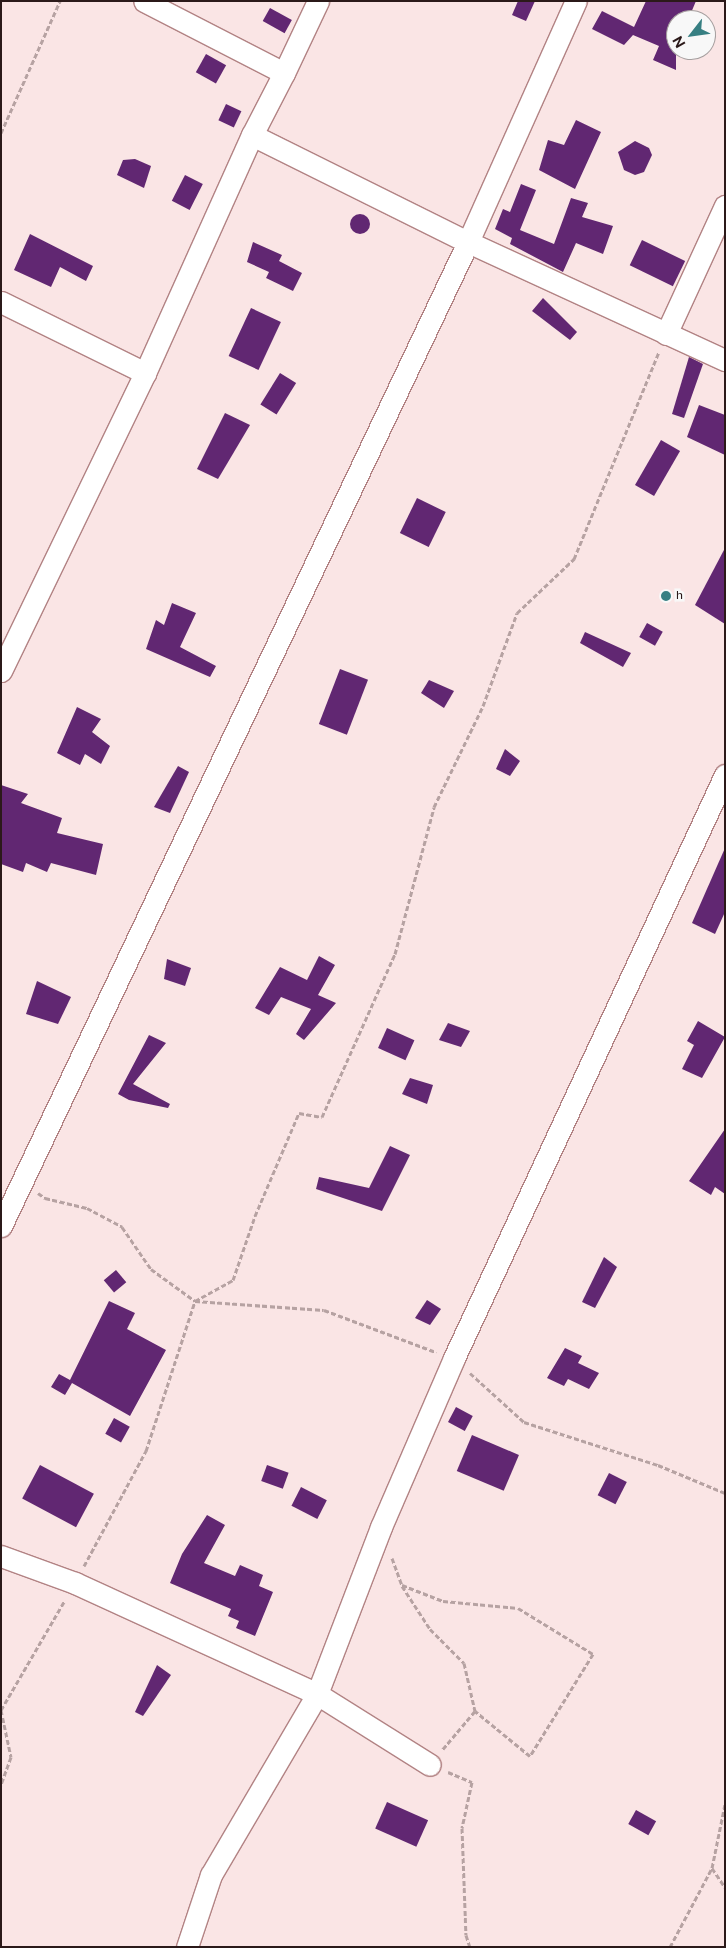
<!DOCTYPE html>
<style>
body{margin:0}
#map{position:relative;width:726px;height:1948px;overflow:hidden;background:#fae5e5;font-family:"Public Sans",sans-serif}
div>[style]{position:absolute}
.building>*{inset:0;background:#612772;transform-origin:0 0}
.round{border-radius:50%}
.path>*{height:3px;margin-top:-1.5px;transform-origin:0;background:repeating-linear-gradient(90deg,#b6a2a2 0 5px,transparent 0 7.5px)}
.roads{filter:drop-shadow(1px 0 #b28384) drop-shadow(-1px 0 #b28384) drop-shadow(0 1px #b28384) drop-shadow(0 -1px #b28384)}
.minor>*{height:21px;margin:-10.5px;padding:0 10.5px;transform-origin:10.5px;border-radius:10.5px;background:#fff}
.dots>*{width:14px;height:14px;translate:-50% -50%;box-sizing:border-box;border:2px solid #f8f8f8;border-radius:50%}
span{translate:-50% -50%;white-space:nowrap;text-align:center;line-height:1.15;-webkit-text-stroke:5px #f8f8f8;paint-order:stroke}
.poi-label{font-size:12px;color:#2b1919}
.left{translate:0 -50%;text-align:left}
.frame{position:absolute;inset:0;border:2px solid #2b1919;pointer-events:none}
.north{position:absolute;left:666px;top:10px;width:50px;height:50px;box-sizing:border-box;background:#f8f8f8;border:1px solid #a69f9f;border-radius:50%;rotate:240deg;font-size:14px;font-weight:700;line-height:20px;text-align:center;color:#2b1919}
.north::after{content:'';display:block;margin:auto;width:18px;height:22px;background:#377f82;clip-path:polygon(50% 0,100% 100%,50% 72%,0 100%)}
</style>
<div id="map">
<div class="building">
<i style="clip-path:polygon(518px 1px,535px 1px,526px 21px,512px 15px)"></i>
<i style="clip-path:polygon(646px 1px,696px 1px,688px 20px,676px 20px,676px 70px,653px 60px,659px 46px,633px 35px,624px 45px,592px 29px,602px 11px,634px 27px)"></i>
<i style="left:270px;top:8px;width:25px;height:15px;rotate:29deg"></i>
<i style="left:206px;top:54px;width:23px;height:21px;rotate:29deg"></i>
<i style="left:226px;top:104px;width:17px;height:18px;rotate:25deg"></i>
<i style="clip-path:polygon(576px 120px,601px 132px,575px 189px,539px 170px,548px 140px,564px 145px)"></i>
<i style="clip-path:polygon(635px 141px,649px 148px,652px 155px,644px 172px,635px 175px,624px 170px,618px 152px)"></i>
<i style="clip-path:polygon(135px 159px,151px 166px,144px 188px,117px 175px,123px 160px)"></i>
<i style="left:185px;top:175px;width:20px;height:29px;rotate:27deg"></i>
<i style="clip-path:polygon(521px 184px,536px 190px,520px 230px,554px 244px,571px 198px,588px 203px,582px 217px,613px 226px,603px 254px,576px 243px,563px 272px,510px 244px,512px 238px,495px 229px,503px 209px,510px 212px)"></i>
<i class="round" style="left:350px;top:214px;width:20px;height:20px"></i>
<i style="clip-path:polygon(30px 234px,93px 266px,86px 281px,60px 267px,51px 287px,14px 270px)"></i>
<i style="left:642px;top:240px;width:48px;height:28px;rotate:26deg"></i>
<i style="clip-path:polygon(253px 242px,282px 255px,279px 261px,302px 273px,293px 291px,266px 278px,269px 272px,247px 262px)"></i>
<i style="clip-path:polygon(543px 298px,577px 332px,570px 340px,532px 311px)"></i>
<i style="left:251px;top:308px;width:33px;height:53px;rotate:25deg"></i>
<i style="clip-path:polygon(689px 357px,703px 364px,684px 418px,672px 414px)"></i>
<i style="left:280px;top:373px;width:19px;height:37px;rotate:32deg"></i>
<i style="clip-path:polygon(699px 405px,725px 415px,725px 455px,687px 437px)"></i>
<i style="clip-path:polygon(225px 413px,250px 425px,218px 479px,197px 469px)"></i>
<i style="left:661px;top:440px;width:22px;height:52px;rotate:30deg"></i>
<i style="left:417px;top:498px;width:32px;height:39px;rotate:26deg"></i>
<i style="clip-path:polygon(725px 548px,725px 624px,695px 605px)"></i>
<i style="clip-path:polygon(172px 603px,196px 613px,180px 647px,216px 666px,210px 677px,146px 649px,156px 620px,164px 625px)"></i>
<i style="left:647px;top:623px;width:18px;height:16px;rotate:29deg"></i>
<i style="clip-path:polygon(585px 632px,631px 653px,623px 667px,580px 643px)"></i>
<i style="left:340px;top:669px;width:30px;height:59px;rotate:21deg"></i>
<i style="clip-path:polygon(429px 680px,454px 691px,444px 708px,421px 693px)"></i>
<i style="clip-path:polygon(77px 707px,101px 719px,92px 732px,110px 746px,101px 764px,85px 754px,80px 765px,57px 753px)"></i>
<i style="clip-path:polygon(505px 749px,520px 761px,510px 776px,496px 769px)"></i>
<i style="clip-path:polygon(178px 766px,189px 772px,170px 813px,154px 807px)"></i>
<i style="clip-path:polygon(1px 785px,28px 794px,21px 803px,62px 818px,57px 833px,103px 844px,96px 875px,51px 863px,47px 872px,26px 863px,23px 872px,1px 864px)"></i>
<i style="clip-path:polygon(725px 848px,725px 912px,715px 934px,692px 923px)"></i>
<i style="clip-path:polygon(319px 956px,335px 965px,318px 995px,336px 1003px,304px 1040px,296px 1034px,311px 1009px,281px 997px,269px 1015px,255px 1008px,280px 967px,307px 980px)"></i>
<i style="clip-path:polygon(167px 959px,191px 968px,185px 986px,164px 979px)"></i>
<i style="clip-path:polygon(37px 981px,71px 997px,58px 1024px,26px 1014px)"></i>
<i style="clip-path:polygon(698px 1021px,725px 1037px,702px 1078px,682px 1069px,694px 1045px,687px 1041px)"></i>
<i style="clip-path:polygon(448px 1023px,470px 1031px,461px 1047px,439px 1040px)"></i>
<i style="left:387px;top:1028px;width:30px;height:22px;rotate:24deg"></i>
<i style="clip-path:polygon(149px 1035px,166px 1043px,133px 1084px,170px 1104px,168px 1108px,129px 1100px,118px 1094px)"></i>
<i style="clip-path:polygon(410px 1078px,433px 1085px,427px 1104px,402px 1094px)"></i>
<i style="clip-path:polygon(725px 1129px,725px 1194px,715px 1187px,711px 1195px,689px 1181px)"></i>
<i style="clip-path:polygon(390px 1146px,410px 1155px,382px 1211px,316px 1189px,319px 1177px,369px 1188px)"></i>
<i style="clip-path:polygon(604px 1257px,617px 1267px,595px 1308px,582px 1302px)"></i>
<i style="left:116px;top:1270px;width:16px;height:16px;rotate:50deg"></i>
<i style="clip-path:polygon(427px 1300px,441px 1309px,430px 1325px,415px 1318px)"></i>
<i style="clip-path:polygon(109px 1301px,135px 1313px,127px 1329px,166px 1350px,130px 1416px,72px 1383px,65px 1395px,51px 1387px,59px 1374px,70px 1380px)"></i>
<i style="clip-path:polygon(565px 1348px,582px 1356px,578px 1363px,599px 1373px,589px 1389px,568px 1379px,564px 1386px,547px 1378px)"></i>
<i style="left:456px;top:1407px;width:19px;height:17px;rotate:28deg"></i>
<i style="left:114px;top:1418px;width:18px;height:18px;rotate:29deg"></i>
<i style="left:472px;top:1435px;width:51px;height:39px;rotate:23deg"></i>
<i style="left:40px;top:1465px;width:61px;height:38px;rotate:28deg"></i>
<i style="left:267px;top:1465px;width:23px;height:17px;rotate:20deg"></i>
<i style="left:609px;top:1473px;width:20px;height:25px;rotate:27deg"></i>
<i style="left:301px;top:1487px;width:29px;height:21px;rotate:27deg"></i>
<i style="clip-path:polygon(207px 1515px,225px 1525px,204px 1563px,235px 1576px,240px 1565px,263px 1575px,259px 1586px,273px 1592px,255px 1636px,236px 1628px,239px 1621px,228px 1616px,231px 1609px,170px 1583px,182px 1554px)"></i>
<i style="clip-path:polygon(157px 1665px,171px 1675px,143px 1716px,135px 1712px)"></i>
<i style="left:387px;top:1802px;width:45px;height:29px;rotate:24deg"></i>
<i style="left:636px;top:1810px;width:23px;height:16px;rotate:29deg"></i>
</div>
<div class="path">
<i style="left:1px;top:133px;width:145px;rotate:-65.9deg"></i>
<i style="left:38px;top:1193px;width:9px;rotate:36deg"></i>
<i style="left:45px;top:1198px;width:43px;rotate:13.4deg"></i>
<i style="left:87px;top:1208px;width:40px;rotate:28deg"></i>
<i style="left:122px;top:1227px;width:51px;rotate:55.4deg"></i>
<i style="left:151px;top:1269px;width:54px;rotate:36deg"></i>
<i style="left:195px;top:1301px;width:129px;rotate:4deg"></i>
<i style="left:324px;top:1310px;width:120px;rotate:20.6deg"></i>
<i style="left:470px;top:1373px;width:73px;rotate:42.2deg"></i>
<i style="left:524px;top:1422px;width:141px;rotate:17.8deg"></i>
<i style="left:658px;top:1465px;width:73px;rotate:22.7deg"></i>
<i style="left:392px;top:1558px;width:29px;rotate:70deg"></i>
<i style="left:402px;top:1585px;width:44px;rotate:21.3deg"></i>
<i style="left:443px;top:1601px;width:75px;rotate:5.3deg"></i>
<i style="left:518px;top:1608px;width:88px;rotate:31.5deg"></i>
<i style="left:593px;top:1654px;width:120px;rotate:121.7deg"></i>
<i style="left:530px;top:1756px;width:71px;rotate:-140.7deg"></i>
<i style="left:475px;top:1711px;width:51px;rotate:130.2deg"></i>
<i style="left:84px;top:1566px;width:131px;rotate:-61.7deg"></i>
<i style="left:146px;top:1451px;width:158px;rotate:-71.9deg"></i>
<i style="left:195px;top:1301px;width:43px;rotate:-28.9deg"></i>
<i style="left:233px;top:1280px;width:68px;rotate:-71deg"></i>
<i style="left:255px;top:1216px;width:112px;rotate:-66.9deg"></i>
<i style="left:299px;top:1113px;width:23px;rotate:10deg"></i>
<i style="left:322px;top:1117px;width:179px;rotate:-65.9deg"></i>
<i style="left:395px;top:954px;width:152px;rotate:-75.1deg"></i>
<i style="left:434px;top:807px;width:112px;rotate:-64.1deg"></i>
<i style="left:483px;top:706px;width:99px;rotate:-69.9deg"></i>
<i style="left:517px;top:613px;width:79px;rotate:-43.5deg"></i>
<i style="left:574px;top:559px;width:224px;rotate:-67.7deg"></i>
<i style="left:402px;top:1586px;width:51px;rotate:56.9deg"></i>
<i style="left:430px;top:1629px;width:48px;rotate:45deg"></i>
<i style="left:464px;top:1663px;width:49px;rotate:77.1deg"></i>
<i style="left:1px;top:1710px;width:127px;rotate:-59.8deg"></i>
<i style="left:1px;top:1710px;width:48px;rotate:78deg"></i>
<i style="left:11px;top:1757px;width:30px;rotate:110deg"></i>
<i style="left:448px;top:1772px;width:26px;rotate:23deg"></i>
<i style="left:472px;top:1782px;width:47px;rotate:102.3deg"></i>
<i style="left:462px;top:1828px;width:107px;rotate:87.9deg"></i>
<i style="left:466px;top:1935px;width:13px;rotate:72deg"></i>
<i style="left:712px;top:1868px;width:23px;rotate:56deg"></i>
<i style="left:670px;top:1947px;width:89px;rotate:-62deg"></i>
<i style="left:712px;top:1868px;width:65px;rotate:-78.5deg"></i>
</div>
<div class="roads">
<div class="minor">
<i style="left:284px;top:73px;width:80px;rotate:-64.7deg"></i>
<i style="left:252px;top:135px;width:241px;rotate:26.4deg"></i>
<i style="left:468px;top:242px;width:283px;rotate:24.7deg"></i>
<i style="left:1px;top:302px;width:161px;rotate:26.2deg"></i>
<i style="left:666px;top:334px;width:141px;rotate:-65.3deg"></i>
<i style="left:1px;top:671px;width:331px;rotate:-64.2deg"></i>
<i style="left:145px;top:373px;width:261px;rotate:-65.8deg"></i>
<i style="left:252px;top:135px;width:70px;rotate:-62.7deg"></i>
<i style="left:284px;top:73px;width:157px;rotate:-152.8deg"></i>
<i style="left:1px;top:1226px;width:1089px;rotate:-64.61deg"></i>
<i style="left:468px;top:242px;width:264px;rotate:-65.9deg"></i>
<i style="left:1px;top:1556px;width:79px;rotate:20deg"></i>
<i style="left:75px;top:1583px;width:266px;rotate:24.6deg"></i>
<i style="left:317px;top:1694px;width:133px;rotate:32.1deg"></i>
<i style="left:187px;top:1947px;width:76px;rotate:-71.6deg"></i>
<i style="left:211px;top:1875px;width:210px;rotate:-59.6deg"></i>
<i style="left:317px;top:1694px;width:179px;rotate:-69deg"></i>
<i style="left:381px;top:1527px;width:184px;rotate:-66.6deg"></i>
<i style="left:454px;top:1358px;width:643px;rotate:-65.07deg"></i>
</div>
</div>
<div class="dots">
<i style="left:666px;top:596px;background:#377f82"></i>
</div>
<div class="poi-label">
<span class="left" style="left:676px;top:596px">h</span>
</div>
<div class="frame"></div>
<div class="north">N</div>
</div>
